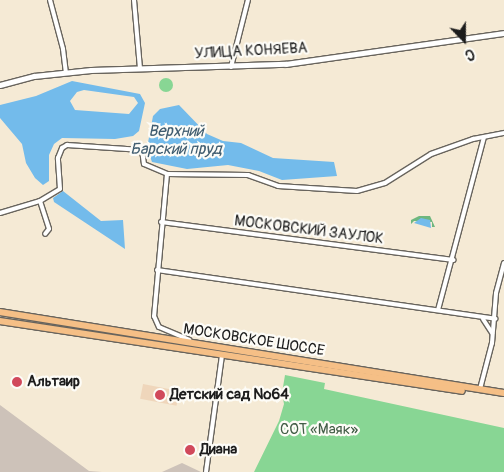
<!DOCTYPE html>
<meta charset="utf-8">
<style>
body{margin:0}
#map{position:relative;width:504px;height:472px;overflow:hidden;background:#f5ead5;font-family:Pangolin,sans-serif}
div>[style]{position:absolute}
.built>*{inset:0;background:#efd6bb;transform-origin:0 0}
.industrial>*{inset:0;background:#cdc2b9}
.green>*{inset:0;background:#88d694}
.round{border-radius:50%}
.forest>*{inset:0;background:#6eb77e}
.water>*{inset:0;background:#73bbeb}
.roads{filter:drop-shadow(1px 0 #68645d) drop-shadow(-1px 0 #68645d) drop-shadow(0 1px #68645d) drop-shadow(0 -1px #68645d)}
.minor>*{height:4px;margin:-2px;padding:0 2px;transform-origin:2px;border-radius:2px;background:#fff}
.tertiary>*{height:4.5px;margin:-2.25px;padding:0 2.25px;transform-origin:2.25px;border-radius:2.25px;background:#fff}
.trunk>*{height:5.5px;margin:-2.75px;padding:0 2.75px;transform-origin:2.75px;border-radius:2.75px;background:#f5bf86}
.dots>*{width:14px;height:14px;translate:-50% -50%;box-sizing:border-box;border:2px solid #fdfcf7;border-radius:50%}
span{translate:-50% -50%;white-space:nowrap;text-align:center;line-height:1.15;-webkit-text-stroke:4.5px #fdfcf7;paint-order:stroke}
.street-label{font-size:15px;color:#1c1c1c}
.poi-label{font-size:15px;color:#1c1c1c;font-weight:700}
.left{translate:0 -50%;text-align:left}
.park-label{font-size:15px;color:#425d46}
.water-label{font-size:16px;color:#3f5c6f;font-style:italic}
.north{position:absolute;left:439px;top:15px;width:50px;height:50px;-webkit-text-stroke:4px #fdfcf7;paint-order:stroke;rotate:158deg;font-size:14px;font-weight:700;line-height:20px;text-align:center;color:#1c1c1c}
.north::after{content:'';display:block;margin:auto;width:18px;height:22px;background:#1c1c1c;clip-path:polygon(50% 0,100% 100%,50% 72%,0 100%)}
</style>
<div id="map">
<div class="built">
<i style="left:143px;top:384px;width:37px;height:15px;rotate:11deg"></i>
</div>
<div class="industrial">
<i style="clip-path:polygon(0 405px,89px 471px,102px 472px,0 472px)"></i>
<i style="clip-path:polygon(182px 463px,201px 472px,162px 472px)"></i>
</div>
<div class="green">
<i class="round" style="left:159px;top:78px;width:14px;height:14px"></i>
<i style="clip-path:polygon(285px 375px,325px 383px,324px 389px,504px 428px,504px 472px,254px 472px,279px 421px,284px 404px,282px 393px)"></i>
</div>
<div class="forest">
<i style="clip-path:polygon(419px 216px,430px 216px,435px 227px,432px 227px,432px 222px,414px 221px,411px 224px,411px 220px)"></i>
</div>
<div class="water">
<i style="clip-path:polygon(evenodd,72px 81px,140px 94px,145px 103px,139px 131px,133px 136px,115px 139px,62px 138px,54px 144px,49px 155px,49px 181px,43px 185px,35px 178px,26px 163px,22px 144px,0 118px,0 105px,36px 96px,72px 81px,84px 90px,134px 97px,138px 103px,129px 114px,75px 110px,70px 101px,77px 92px,84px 90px)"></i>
<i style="clip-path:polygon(179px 105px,207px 134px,223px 141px,241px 143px,273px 158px,334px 162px,337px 176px,282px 180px,259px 171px,228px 165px,187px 169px,152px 162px,147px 148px,153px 116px,160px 109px)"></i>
<i style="clip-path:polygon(63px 191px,101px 221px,123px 220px,125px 249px,54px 202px,53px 198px)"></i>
<i style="clip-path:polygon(421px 218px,430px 220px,431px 228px,414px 223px)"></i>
</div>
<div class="roads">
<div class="minor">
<i style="left:50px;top:0;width:51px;rotate:75.1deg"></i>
<i style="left:63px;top:49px;width:24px;rotate:83deg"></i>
<i style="left:134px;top:0;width:68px;rotate:85deg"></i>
<i style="left:231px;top:67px;width:69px;rotate:-75.8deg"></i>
<i style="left:167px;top:174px;width:81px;rotate:0.7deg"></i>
<i style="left:248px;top:175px;width:32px;rotate:20deg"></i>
<i style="left:278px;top:186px;width:79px;rotate:3.6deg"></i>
<i style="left:357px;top:191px;width:29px;rotate:-16deg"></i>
<i style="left:385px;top:183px;width:54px;rotate:-32.2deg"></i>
<i style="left:431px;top:154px;width:45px;rotate:-19.7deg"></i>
<i style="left:473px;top:139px;width:32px;rotate:-11deg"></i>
<i style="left:40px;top:201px;width:29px;rotate:72deg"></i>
<i style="left:49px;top:229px;width:6px;rotate:129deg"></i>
<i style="left:0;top:213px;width:42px;rotate:-16.7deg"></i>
<i style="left:40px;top:201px;width:23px;rotate:-31deg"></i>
<i style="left:60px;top:189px;width:31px;rotate:-94deg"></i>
<i style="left:58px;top:158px;width:11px;rotate:-68deg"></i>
<i style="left:62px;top:148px;width:6px;rotate:-31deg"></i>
<i style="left:67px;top:145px;width:75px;rotate:3.8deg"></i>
<i style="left:142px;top:150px;width:14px;rotate:82deg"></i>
<i style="left:144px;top:164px;width:25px;rotate:23deg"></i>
<i style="left:167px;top:174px;width:143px;rotate:95.2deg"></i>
<i style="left:154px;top:316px;width:12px;rotate:66deg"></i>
<i style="left:159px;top:327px;width:33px;rotate:23deg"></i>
<i style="left:161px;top:222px;width:295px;rotate:7.4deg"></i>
<i style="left:157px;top:270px;width:342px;rotate:8.2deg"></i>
<i style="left:438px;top:310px;width:179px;rotate:-75.1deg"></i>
<i style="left:483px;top:319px;width:17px;rotate:57deg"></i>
<i style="left:480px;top:389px;width:48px;rotate:-75.4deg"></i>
<i style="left:492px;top:343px;width:50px;rotate:-85.4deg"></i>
<i style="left:496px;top:293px;width:31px;rotate:-75deg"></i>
<i style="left:206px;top:472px;width:118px;rotate:-82.2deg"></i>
</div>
<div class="tertiary">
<i style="left:0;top:85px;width:35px;rotate:-15deg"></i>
<i style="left:34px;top:76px;width:57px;rotate:-6deg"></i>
<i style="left:91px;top:70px;width:195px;rotate:-1.8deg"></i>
<i style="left:286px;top:64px;width:220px;rotate:-8.1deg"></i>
</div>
<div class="trunk">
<i style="left:0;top:312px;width:510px;rotate:9.13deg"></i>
<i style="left:0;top:321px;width:467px;rotate:8.6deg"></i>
</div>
</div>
<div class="dots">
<i style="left:17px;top:382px;background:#d1495b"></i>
<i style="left:160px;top:395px;background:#d1495b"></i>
<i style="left:190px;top:450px;background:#d1495b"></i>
</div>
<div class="street-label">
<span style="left:251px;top:51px;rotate:-3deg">УЛИЦА КОНЯЕВА</span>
<span style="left:309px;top:230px;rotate:7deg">МОСКОВСКИЙ ЗАУЛОК</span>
<span style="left:254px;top:340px;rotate:9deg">МОСКОВСКОЕ ШОССЕ</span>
</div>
<div class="poi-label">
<span class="left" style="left:27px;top:382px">Альтаир</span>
<span class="left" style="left:170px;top:395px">Детский сад №64</span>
<span class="left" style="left:200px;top:450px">Диана</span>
</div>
<div class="park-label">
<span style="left:319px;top:430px">СОТ «Маяк»</span>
</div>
<div class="water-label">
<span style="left:176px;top:140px">Верхний<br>Барский пруд</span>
</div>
<div class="north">С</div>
</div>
